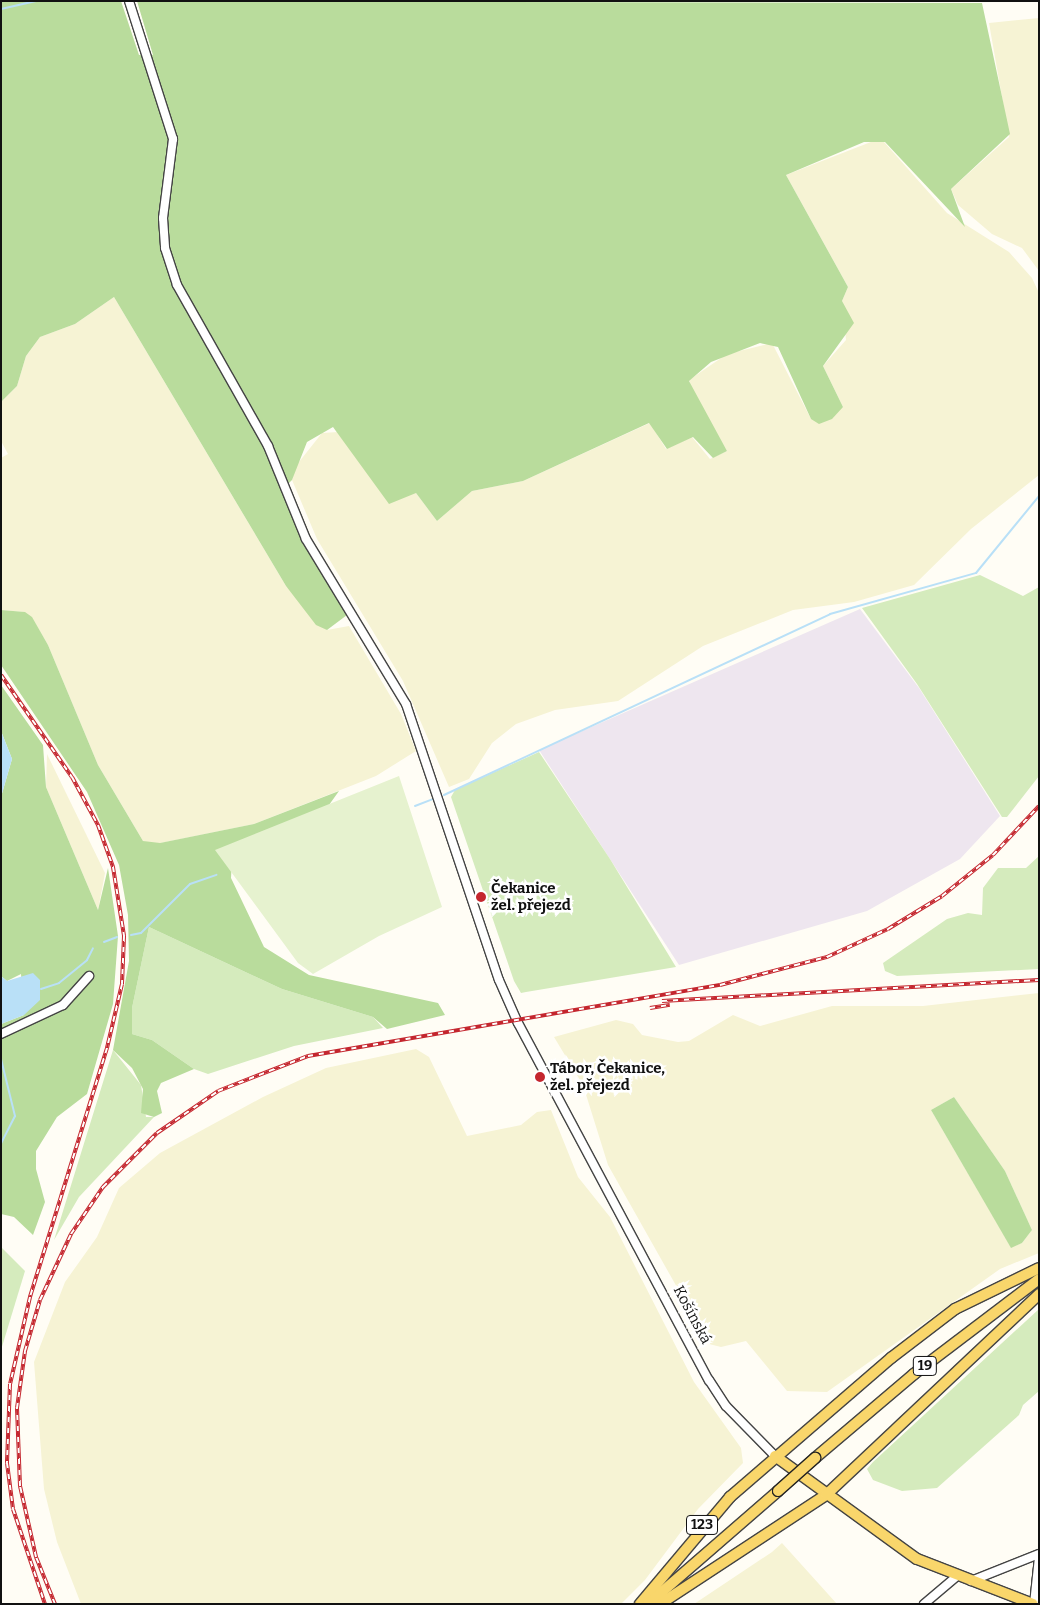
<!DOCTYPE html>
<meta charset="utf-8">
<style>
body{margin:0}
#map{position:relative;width:1040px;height:1605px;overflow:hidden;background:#fffdf5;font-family:Bitter,serif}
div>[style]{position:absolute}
.industrial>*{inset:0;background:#eee6ef}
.farmland>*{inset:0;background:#f6f3d4}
.green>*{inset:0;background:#d5ebbd}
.forest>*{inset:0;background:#b9dc9c}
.pitch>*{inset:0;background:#e6f2cf}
.water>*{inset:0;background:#b9e0f7}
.stream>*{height:2px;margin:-1px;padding:0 1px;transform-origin:1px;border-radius:1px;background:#b9e0f7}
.roads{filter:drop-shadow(1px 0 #444) drop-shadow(-1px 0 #444) drop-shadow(0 1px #444) drop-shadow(0 -1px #444)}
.minor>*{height:8px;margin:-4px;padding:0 4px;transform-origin:4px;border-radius:4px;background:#fff}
.major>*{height:10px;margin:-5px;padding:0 5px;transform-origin:5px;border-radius:5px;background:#f9d66b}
.rail>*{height:4px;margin-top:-2px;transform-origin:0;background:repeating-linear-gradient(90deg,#fff 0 5.5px,#c4262e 0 11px);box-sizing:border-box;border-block:1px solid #c4262e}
.bridges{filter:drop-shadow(1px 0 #222) drop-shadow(-1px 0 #222) drop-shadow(0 1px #222) drop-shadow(0 -1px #222)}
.major-bridge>*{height:10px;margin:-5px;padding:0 5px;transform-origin:5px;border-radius:5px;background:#f9d66b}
.dots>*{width:14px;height:14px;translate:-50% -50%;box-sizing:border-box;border:2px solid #fff;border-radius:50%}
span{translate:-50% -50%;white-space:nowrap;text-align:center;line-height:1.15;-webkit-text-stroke:5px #fff;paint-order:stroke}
.shield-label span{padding:1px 4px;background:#fff;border:1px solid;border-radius:4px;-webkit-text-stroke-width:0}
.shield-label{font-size:14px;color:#111;font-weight:700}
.poi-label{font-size:15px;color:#111;font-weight:700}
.left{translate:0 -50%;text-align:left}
.street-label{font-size:15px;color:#111}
.frame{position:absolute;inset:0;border:2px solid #111;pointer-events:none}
</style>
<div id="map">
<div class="industrial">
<i style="clip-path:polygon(860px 609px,919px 688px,1000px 816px,960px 859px,867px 911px,679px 965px,539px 750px)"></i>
</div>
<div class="farmland">
<i style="clip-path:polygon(1039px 18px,1039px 271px,1022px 248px,992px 234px,958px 205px,951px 189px,1009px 137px,989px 23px)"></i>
<i style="clip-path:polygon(876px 140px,884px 142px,947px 213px,1009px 252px,1032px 278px,1039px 293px,1039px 475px,971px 529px,914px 585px,854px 602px,793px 610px,703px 646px,618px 701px,555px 710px,516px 724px,492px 743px,469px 779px,449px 787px,403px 681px,317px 539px,292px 480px,295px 467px,322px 433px,338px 432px,416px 493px,437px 521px,472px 491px,523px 481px,650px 423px,666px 449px,692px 437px,710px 459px,727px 451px,696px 402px,689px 380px,727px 354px,772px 343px,811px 419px,843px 407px,823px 366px,846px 340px,842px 301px,848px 287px,786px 175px)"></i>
<i style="clip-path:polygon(114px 297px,286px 586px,327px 630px,349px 626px,401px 714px,416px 751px,376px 776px,254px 824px,151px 845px,143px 841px,98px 765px,48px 645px,32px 618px,24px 612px,1px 610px,1px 458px,8px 454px,1px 441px,1px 402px,17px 386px,26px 356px,40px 337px,75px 324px)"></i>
<i style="clip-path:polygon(47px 754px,105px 873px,98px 910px,46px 787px)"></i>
<i style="clip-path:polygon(evenodd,1039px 993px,1039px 1253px,1000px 1269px,827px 1392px,787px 1391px,746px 1341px,721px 1347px,709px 1344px,608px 1165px,583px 1085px,554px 1037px,616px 1020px,633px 1024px,642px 1035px,678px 1042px,689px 1041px,733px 1015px,760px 1026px,832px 1006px,923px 1006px,1039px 993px,954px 1097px,1005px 1171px,1032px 1230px,1022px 1243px,1011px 1247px,931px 1110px,954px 1097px)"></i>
<i style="clip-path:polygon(416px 1049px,429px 1057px,467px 1136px,521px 1125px,537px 1112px,551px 1110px,578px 1177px,610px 1217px,694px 1382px,741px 1448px,743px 1463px,698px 1509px,645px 1580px,621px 1604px,81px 1604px,57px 1542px,44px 1489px,34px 1362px,65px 1282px,97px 1237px,119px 1188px,160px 1153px,263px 1097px,326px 1068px)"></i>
<i style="clip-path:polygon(782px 1543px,837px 1604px,694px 1604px,772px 1552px)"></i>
</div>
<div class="green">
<i style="clip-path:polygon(980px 575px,1023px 596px,1039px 587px,1039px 776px,1007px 817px,1002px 817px,917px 684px,862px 608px)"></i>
<i style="clip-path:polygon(539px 752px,610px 859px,676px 967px,526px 992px,521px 993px,514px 981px,451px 797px,455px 790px)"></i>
<i style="clip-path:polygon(1039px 856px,1039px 969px,897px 976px,885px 971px,883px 963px,947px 919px,968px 913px,982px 915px,983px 888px,998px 868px,1026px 868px)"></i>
<i style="clip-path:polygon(149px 927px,282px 989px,373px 1017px,383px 1028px,294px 1046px,208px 1074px,194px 1069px,152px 1040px,132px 1034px,132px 1008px)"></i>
<i style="clip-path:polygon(113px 1050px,141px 1085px,146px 1117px,154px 1117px,79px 1197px,54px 1240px)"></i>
<i style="clip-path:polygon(1px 1247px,25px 1271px,1px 1350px)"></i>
<i style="clip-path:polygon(1039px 1309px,1039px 1391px,1023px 1405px,1019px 1415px,937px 1488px,902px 1491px,873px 1480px,867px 1469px,873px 1462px)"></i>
</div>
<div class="forest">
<i style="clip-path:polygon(1px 1px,121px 1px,139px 55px,153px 55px,137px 1px,982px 3px,1010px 134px,951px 189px,965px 227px,885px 142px,864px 142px,786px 175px,848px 287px,842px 301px,854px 323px,823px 366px,843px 407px,832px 419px,819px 424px,811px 419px,778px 347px,760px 343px,711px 362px,689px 381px,727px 451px,713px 458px,693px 437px,667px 449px,649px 423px,523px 481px,472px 491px,437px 521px,416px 493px,389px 504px,333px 427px,307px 442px,292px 480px,284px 488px,303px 540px,347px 615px,327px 630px,316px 625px,286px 586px,114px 297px,75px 324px,40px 337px,26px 356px,17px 386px,1px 402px)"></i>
<i style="clip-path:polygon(1px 610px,25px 612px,32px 617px,48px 645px,98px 765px,143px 841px,160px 843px,254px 824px,339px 791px,324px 812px,232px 858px,231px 878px,264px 947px,309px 975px,438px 1003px,445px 1015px,387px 1029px,373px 1017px,282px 989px,149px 927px,132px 1008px,132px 1034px,152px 1040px,194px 1069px,161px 1083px,157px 1091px,162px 1113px,154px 1117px,141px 1113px,143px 1089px,132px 1068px,113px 1050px,129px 961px,128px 915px,119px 865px,87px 792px,1px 665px)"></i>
<i style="clip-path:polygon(1px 685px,43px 745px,46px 787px,98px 910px,108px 868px,118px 936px,113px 1004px,87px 1094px,57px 1117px,36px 1151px,36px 1169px,45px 1202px,33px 1235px,14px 1217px,1px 1214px,1px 1024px,24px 1015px,21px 974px,7px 981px,1px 976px,1px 797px,12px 759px,1px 731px)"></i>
<i style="clip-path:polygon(954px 1097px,1005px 1171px,1032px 1230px,1022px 1243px,1011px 1248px,931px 1110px)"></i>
</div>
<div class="pitch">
<i style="clip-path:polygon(399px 776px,442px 907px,379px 936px,313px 974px,298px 963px,215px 850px)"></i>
</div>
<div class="water">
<i style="clip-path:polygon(1px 731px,12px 759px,1px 797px)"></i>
<i style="clip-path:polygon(33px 973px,40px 980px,40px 1000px,24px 1015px,1px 1024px,1px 976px,7px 981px)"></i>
</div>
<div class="stream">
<i style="left:1px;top:9px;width:36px;rotate:-13deg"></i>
<i style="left:444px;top:795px;width:426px;rotate:-25.1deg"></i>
<i style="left:830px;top:614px;width:152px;rotate:-15.7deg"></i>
<i style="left:976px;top:573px;width:99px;rotate:-50.7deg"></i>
<i style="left:415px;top:806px;width:19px;rotate:-21deg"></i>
<i style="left:131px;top:935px;width:10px;rotate:-11deg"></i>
<i style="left:141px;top:933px;width:69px;rotate:-45deg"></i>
<i style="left:190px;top:884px;width:28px;rotate:-19deg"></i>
<i style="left:104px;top:942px;width:14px;rotate:-21deg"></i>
<i style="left:41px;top:989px;width:19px;rotate:-18deg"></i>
<i style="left:59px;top:983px;width:36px;rotate:-39deg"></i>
<i style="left:87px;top:960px;width:13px;rotate:-63deg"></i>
<i style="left:1px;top:1059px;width:59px;rotate:76.2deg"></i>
<i style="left:15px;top:1116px;width:31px;rotate:117deg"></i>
</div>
<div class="roads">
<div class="minor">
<i style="left:129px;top:1px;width:145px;rotate:72.3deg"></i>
<i style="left:173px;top:139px;width:80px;rotate:97.2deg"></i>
<i style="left:163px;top:218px;width:30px;rotate:86deg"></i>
<i style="left:165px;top:248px;width:39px;rotate:72deg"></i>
<i style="left:177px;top:285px;width:185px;rotate:60.5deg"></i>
<i style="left:268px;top:446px;width:100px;rotate:67.8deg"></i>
<i style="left:306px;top:539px;width:193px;rotate:58.8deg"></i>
<i style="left:406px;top:704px;width:291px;rotate:71.4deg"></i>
<i style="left:499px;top:980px;width:47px;rotate:66.2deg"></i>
<i style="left:518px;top:1023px;width:405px;rotate:61.9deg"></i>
<i style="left:709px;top:1380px;width:31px;rotate:57deg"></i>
<i style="left:726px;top:1406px;width:70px;rotate:45.6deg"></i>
<i style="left:1px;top:1034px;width:68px;rotate:-25.1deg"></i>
<i style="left:63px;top:1005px;width:39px;rotate:-48deg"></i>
<i style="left:971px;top:1581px;width:73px;rotate:-21.7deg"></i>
<i style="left:924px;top:1604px;width:43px;rotate:-40.3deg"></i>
<i style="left:1034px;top:1604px;width:47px;rotate:-83.9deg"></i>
</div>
<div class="major">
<i style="left:775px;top:1456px;width:175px;rotate:36deg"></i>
<i style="left:917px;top:1559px;width:124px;rotate:21.2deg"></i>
<i style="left:815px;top:1458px;width:130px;rotate:-40.3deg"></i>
<i style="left:914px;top:1374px;width:157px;rotate:-37.2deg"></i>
<i style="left:640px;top:1604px;width:140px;rotate:-49.9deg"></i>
<i style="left:730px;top:1497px;width:213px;rotate:-40.8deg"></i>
<i style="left:891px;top:1358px;width:81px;rotate:-37.4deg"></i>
<i style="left:955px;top:1309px;width:93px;rotate:-26deg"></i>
<i style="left:648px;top:1604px;width:172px;rotate:-41deg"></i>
<i style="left:660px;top:1604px;width:199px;rotate:-33.3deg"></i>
<i style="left:826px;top:1495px;width:293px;rotate:-43.3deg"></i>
</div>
</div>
<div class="rail">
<i style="left:1px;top:675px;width:124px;rotate:55.2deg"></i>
<i style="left:72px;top:777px;width:55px;rotate:61.6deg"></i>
<i style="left:98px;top:825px;width:45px;rotate:70.3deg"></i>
<i style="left:113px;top:867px;width:70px;rotate:80.9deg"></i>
<i style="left:124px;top:936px;width:48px;rotate:92.4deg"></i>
<i style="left:122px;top:984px;width:66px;rotate:103.2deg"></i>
<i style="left:107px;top:1048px;width:261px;rotate:107.2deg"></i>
<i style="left:30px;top:1297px;width:89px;rotate:102.9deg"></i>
<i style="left:10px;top:1384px;width:79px;rotate:92.2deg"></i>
<i style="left:7px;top:1463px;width:46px;rotate:82.6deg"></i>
<i style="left:13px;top:1509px;width:100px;rotate:71.4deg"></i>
<i style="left:662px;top:1001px;width:378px;rotate:-3.2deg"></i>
<i style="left:650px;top:1008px;width:20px;rotate:-9deg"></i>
<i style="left:55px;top:1604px;width:51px;rotate:-112deg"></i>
<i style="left:36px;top:1557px;width:73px;rotate:-102.7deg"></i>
<i style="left:20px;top:1486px;width:78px;rotate:-92.2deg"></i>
<i style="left:17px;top:1408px;width:58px;rotate:-82deg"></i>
<i style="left:25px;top:1351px;width:53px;rotate:-73.6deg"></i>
<i style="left:40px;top:1300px;width:73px;rotate:-64.8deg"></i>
<i style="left:71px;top:1234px;width:57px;rotate:-55.8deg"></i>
<i style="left:103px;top:1187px;width:76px;rotate:-45deg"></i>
<i style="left:157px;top:1133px;width:74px;rotate:-34.5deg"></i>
<i style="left:218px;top:1091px;width:97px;rotate:-21.3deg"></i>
<i style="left:308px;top:1056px;width:418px;rotate:-9.8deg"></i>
<i style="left:720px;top:985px;width:111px;rotate:-14.7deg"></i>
<i style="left:827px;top:957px;width:67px;rotate:-24.7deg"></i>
<i style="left:888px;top:929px;width:63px;rotate:-31.4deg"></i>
<i style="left:942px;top:896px;width:65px;rotate:-38.8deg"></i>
<i style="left:993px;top:855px;width:67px;rotate:-46.8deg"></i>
</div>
<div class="bridges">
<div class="major-bridge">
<i style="left:778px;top:1491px;width:50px;rotate:-41.7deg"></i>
</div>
</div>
<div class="dots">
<i style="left:481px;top:897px;background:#c4262e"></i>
<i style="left:540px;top:1077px;background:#c4262e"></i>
</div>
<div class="shield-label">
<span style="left:925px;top:1366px">19</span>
<span style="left:702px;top:1525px">123</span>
</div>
<div class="poi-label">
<span class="left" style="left:491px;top:897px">Čekanice<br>žel. přejezd</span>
<span class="left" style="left:550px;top:1077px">Tábor, Čekanice,<br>žel. přejezd</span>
</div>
<div class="street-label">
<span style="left:692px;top:1315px;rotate:62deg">Košínská</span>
</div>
<div class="frame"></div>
</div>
